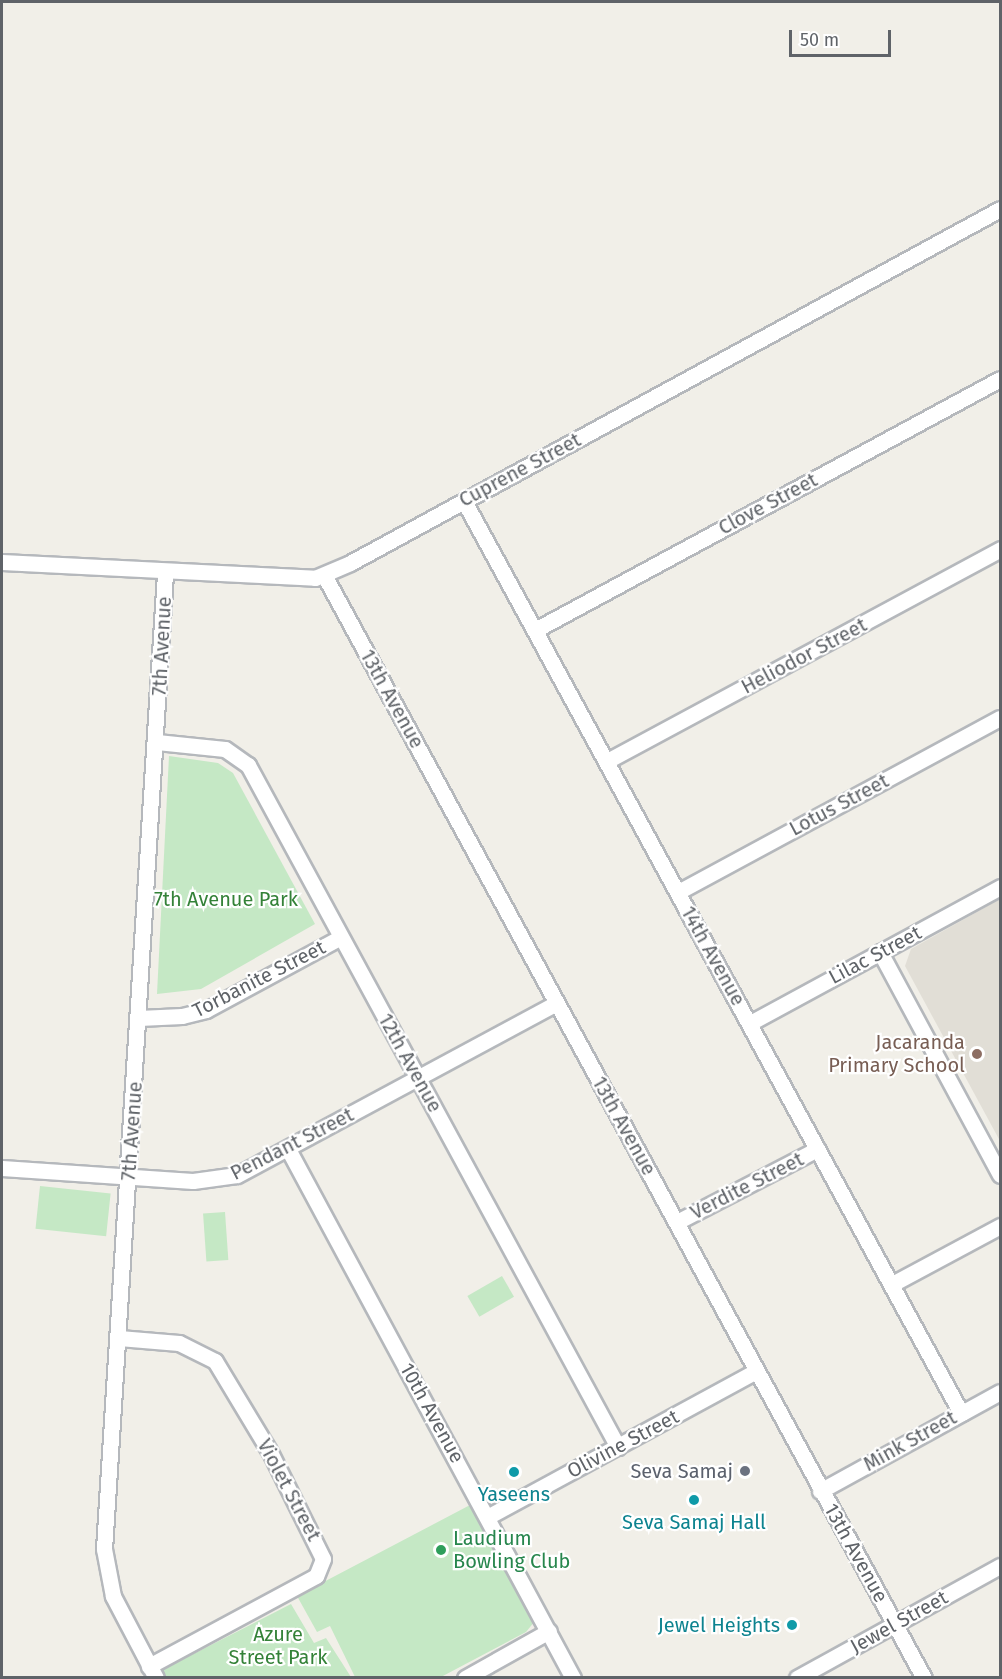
<!DOCTYPE html>
<style>
body{margin:0}
#map{position:relative;width:1002px;height:1679px;overflow:hidden;background:#f1efe8;font-family:"Fira Sans",sans-serif}
div>[style]{position:absolute}
.education>*{inset:0;background:#e1ded6}
.green>*{inset:0;background:#c5e8c5;transform-origin:0 0}
.roads{filter:drop-shadow(2px 0 #b5b8bc) drop-shadow(-2px 0 #b5b8bc) drop-shadow(0 2px #b5b8bc) drop-shadow(0 -2px #b5b8bc)}
.minor>*{height:15px;margin:-7.5px;padding:0 7.5px;transform-origin:7.5px;border-radius:7.5px;background:#fff}
.dots>*{width:16px;height:16px;translate:-50% -50%;box-sizing:border-box;border:3px solid #fff;border-radius:50%}
span{translate:-50% -50%;white-space:nowrap;text-align:center;line-height:1.15;-webkit-text-stroke:4.5px #fff;paint-order:stroke}
.street-label{font-size:20px;color:#5f6368}
.park-label{font-size:20px;color:#348238}
.education-label{font-size:20px;color:#785e54}
.right{translate:-100% -50%;text-align:right}
.worship-label{font-size:20px;color:#5b616d}
.culture-label{font-size:20px;color:#0d838f}
.leisure-label{font-size:20px;color:#27864d}
.left{translate:0 -50%;text-align:left}
.frame{position:absolute;inset:0;border:3px solid #5f6368;pointer-events:none}
.scale{position:absolute;left:789px;top:30px;width:102px;height:27px;box-sizing:border-box;border:3px solid #5f6368;border-top:0;padding-left:8px;font-size:18px;line-height:21px;white-space:nowrap;color:#5f6368;-webkit-text-stroke:4px #fff;paint-order:stroke}
</style>
<div id="map">
<div class="education">
<i style="clip-path:polygon(1000px 899px,1000px 1141px,905px 966px,911px 949px)"></i>
</div>
<div class="green">
<i style="clip-path:polygon(169px 756px,218px 763px,233px 773px,315px 924px,201px 989px,157px 994px)"></i>
<i style="left:40px;top:1186px;width:71px;height:43px;rotate:6deg"></i>
<i style="left:225px;top:1212px;width:48px;height:22px;rotate:86deg"></i>
<i style="left:502px;top:1276px;width:24px;height:40px;rotate:60deg"></i>
<i style="clip-path:polygon(472px 1504px,535px 1621px,526px 1632px,441px 1677px,355px 1677px,330px 1626px,317px 1632px,297px 1596px)"></i>
<i style="clip-path:polygon(291px 1604px,314px 1643px,326px 1638px,351px 1677px,163px 1678px,160px 1671px)"></i>
</div>
<div class="roads">
<div class="minor">
<i style="left:464px;top:501px;width:1039px;rotate:61.41deg"></i>
<i style="left:2px;top:562px;width:313px;rotate:2.9deg"></i>
<i style="left:315px;top:578px;width:38px;rotate:-23deg"></i>
<i style="left:350px;top:563px;width:740px;rotate:-28.57deg"></i>
<i style="left:324px;top:575px;width:1256px;rotate:61.46deg"></i>
<i style="left:535px;top:630px;width:528px;rotate:-28.36deg"></i>
<i style="left:157px;top:742px;width:68px;rotate:5.9deg"></i>
<i style="left:225px;top:749px;width:28px;rotate:35deg"></i>
<i style="left:248px;top:765px;width:776px;rotate:61.52deg"></i>
<i style="left:607px;top:761px;width:447px;rotate:-28.3deg"></i>
<i style="left:678px;top:892px;width:366px;rotate:-28.4deg"></i>
<i style="left:880px;top:952px;width:253px;rotate:61.7deg"></i>
<i style="left:139px;top:1018px;width:43px;rotate:-2.7deg"></i>
<i style="left:182px;top:1016px;width:25px;rotate:-14deg"></i>
<i style="left:206px;top:1010px;width:153px;rotate:-28.4deg"></i>
<i style="left:750px;top:1023px;width:285px;rotate:-28.5deg"></i>
<i style="left:288px;top:1149px;width:601px;rotate:61.69deg"></i>
<i style="left:2px;top:1168px;width:191px;rotate:3.9deg"></i>
<i style="left:193px;top:1181px;width:44px;rotate:-7.8deg"></i>
<i style="left:237px;top:1175px;width:362px;rotate:-28.3deg"></i>
<i style="left:677px;top:1222px;width:158px;rotate:-27.5deg"></i>
<i style="left:892px;top:1284px;width:123px;rotate:-28.2deg"></i>
<i style="left:119px;top:1338px;width:60px;rotate:4.8deg"></i>
<i style="left:179px;top:1343px;width:40px;rotate:26.6deg"></i>
<i style="left:215px;top:1361px;width:106px;rotate:58.9deg"></i>
<i style="left:270px;top:1452px;width:119px;rotate:63.6deg"></i>
<i style="left:323px;top:1559px;width:18px;rotate:112deg"></i>
<i style="left:316px;top:1576px;width:190px;rotate:151.7deg"></i>
<i style="left:820px;top:1491px;width:205px;rotate:-28.8deg"></i>
<i style="left:489px;top:1516px;width:304px;rotate:-28.5deg"></i>
<i style="left:156px;top:1678px;width:93px;rotate:-117.7deg"></i>
<i style="left:113px;top:1596px;width:48px;rotate:-100.8deg"></i>
<i style="left:104px;top:1549px;width:978px;rotate:-86.42deg"></i>
<i style="left:465px;top:1678px;width:96px;rotate:-29.2deg"></i>
<i style="left:797px;top:1678px;width:232px;rotate:-28.9deg"></i>
</div>
</div>
<div class="dots">
<i style="left:977px;top:1054px;background:#8d6e63"></i>
<i style="left:745px;top:1471px;background:#6b7280"></i>
<i style="left:514px;top:1472px;background:#0f9aa8"></i>
<i style="left:694px;top:1500px;background:#0f9aa8"></i>
<i style="left:441px;top:1550px;background:#2e9e5b"></i>
<i style="left:792px;top:1625px;background:#0f9aa8"></i>
</div>
<div class="street-label">
<span style="left:520px;top:470px;rotate:-28deg">Cuprene Street</span>
<span style="left:768px;top:504px;rotate:-28deg">Clove Street</span>
<span style="left:162px;top:646px;rotate:-87deg">7th Avenue</span>
<span style="left:804px;top:656px;rotate:-28deg">Heliodor Street</span>
<span style="left:392px;top:699px;rotate:61deg">13th Avenue</span>
<span style="left:839px;top:805px;rotate:-28deg">Lotus Street</span>
<span style="left:875px;top:955px;rotate:-28deg">Lilac Street</span>
<span style="left:713px;top:956px;rotate:61deg">14th Avenue</span>
<span style="left:259px;top:979px;rotate:-27deg">Torbanite Street</span>
<span style="left:410px;top:1063px;rotate:61deg">12th Avenue</span>
<span style="left:624px;top:1126px;rotate:61deg">13th Avenue</span>
<span style="left:132px;top:1131px;rotate:-86deg">7th Avenue</span>
<span style="left:292px;top:1144px;rotate:-27deg">Pendant Street</span>
<span style="left:747px;top:1186px;rotate:-27deg">Verdite Street</span>
<span style="left:432px;top:1413px;rotate:61deg">10th Avenue</span>
<span style="left:910px;top:1441px;rotate:-29deg">Mink Street</span>
<span style="left:623px;top:1444px;rotate:-28deg">Olivine Street</span>
<span style="left:289px;top:1490px;rotate:62deg">Violet Street</span>
<span style="left:856px;top:1553px;rotate:61deg">13th Avenue</span>
<span style="left:899px;top:1622px;rotate:-29deg">Jewel Street</span>
</div>
<div class="park-label">
<span style="left:226px;top:899px">7th Avenue Park</span>
<span style="left:278px;top:1646px">Azure<br>Street Park</span>
</div>
<div class="education-label">
<span class="right" style="left:965px;top:1054px">Jacaranda<br>Primary School</span>
</div>
<div class="worship-label">
<span class="right" style="left:733px;top:1471px">Seva Samaj</span>
</div>
<div class="culture-label">
<span style="left:514px;top:1494px">Yaseens</span>
<span style="left:694px;top:1522px">Seva Samaj Hall</span>
<span class="right" style="left:780px;top:1625px">Jewel Heights</span>
</div>
<div class="leisure-label">
<span class="left" style="left:453px;top:1550px">Laudium<br>Bowling Club</span>
</div>
<div class="frame"></div>
<div class="scale">50 m</div>
</div>
